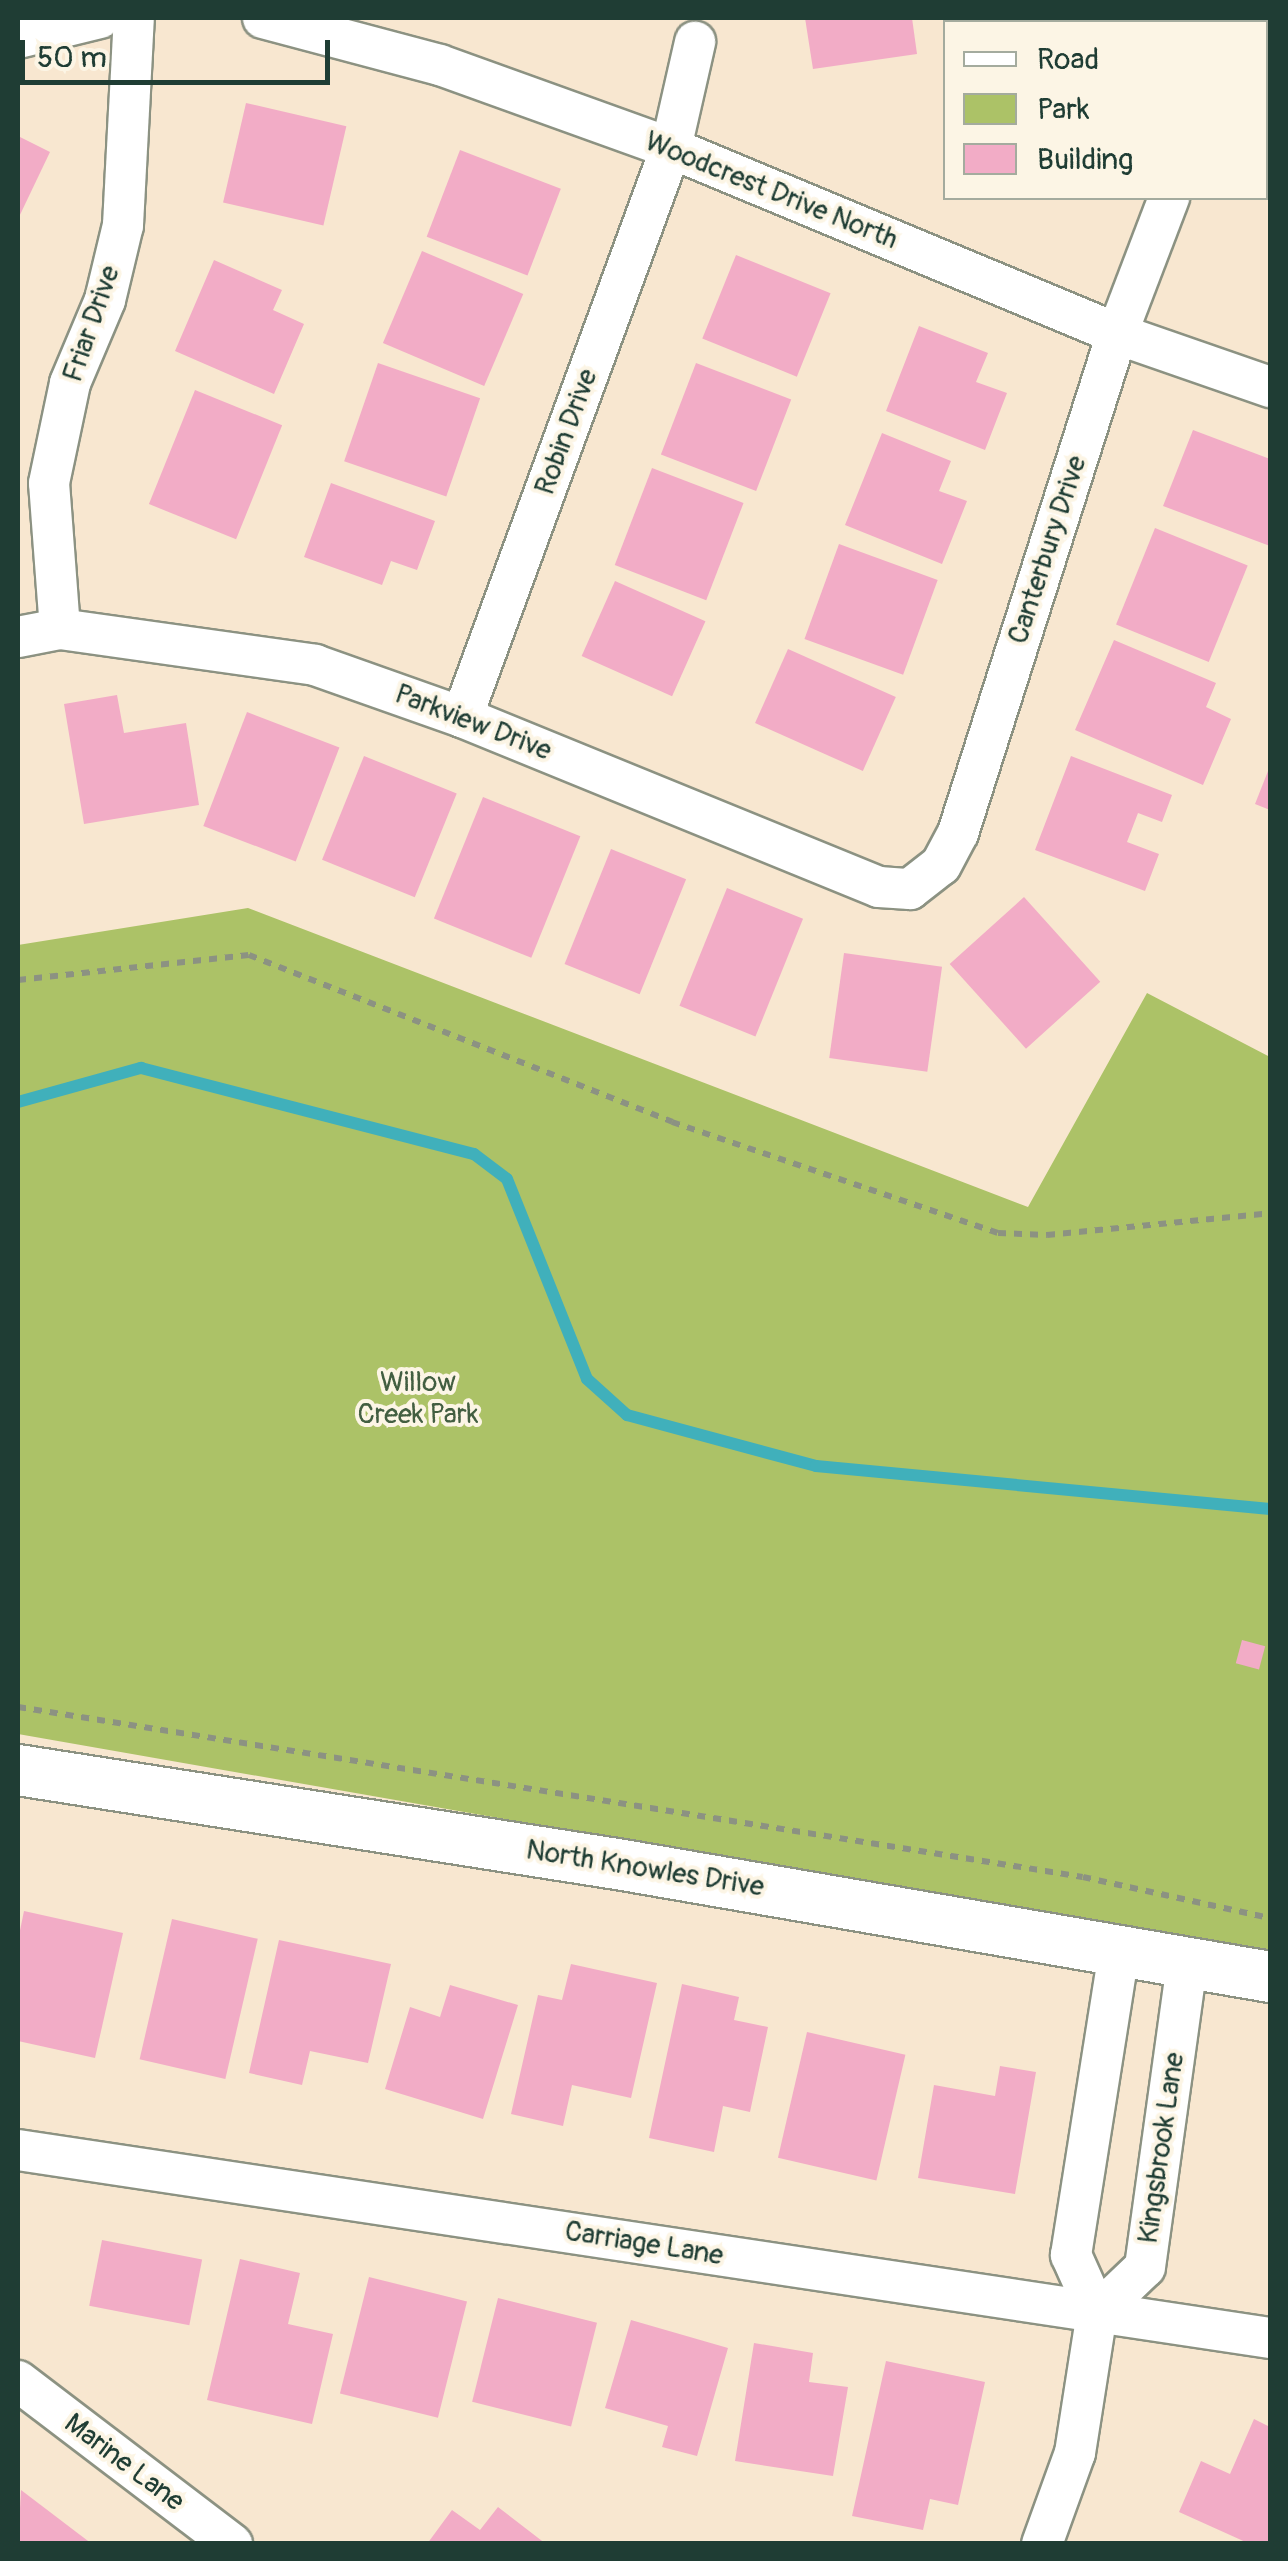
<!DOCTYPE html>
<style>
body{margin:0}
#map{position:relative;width:1288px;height:2561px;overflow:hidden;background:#f8e7d0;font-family:Pangolin,sans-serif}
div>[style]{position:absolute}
.green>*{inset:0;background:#acc267}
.stream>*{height:12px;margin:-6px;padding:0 6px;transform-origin:6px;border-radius:6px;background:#40b0bb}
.building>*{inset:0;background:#f2acc6;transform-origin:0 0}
.path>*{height:6px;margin-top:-3px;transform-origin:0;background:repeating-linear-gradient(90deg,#8c9282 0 8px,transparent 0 16px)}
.roads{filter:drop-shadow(2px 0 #8c9282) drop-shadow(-2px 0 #8c9282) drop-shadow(0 2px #8c9282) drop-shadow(0 -2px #8c9282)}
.minor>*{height:40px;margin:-20px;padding:0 20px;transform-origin:20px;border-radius:20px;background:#fff}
.tertiary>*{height:50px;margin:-25px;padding:0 25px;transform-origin:25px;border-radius:25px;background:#fff}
span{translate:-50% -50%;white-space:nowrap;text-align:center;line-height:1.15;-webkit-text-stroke:8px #fcf5e5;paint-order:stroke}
.street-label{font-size:28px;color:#1f3d34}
.park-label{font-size:28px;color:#425e41}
.frame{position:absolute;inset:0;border:20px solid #1f3d34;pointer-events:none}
.legend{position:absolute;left:943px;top:20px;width:325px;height:180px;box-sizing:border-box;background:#fcf5e5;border:2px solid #a4ab9e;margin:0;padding:12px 18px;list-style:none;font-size:30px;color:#1f3d34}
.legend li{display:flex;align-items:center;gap:20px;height:50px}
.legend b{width:50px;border:2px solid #a4ab9e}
.scale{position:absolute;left:20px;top:40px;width:310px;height:45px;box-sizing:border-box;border:5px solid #1f3d34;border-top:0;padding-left:12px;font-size:30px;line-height:35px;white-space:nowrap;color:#1f3d34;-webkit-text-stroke:8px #fcf5e5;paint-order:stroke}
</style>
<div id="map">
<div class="green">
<i style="clip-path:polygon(248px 908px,1028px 1207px,1147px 993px,1270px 1057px,1270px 1953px,18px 1734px,18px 945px)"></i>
</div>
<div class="stream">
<i style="left:18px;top:1102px;width:128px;rotate:-15.5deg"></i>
<i style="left:141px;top:1068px;width:344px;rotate:14.5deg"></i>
<i style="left:474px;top:1154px;width:41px;rotate:37.1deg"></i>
<i style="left:507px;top:1179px;width:215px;rotate:68.2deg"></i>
<i style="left:587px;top:1379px;width:54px;rotate:42deg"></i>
<i style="left:627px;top:1415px;width:196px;rotate:15.1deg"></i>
<i style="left:816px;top:1466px;width:456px;rotate:5.4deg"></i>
</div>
<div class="building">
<i style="clip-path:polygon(805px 18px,912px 18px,917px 54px,813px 69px)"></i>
<i style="left:246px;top:103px;width:103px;height:102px;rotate:13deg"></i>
<i style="clip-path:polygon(18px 136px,50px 152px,18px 219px)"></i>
<i style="left:460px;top:150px;width:108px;height:93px;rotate:21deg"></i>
<i style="left:422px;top:251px;width:110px;height:100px;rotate:23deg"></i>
<i style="left:736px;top:255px;width:102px;height:90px;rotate:22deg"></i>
<i style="clip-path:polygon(214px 260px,282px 290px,273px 310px,304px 324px,274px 394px,175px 351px)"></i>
<i style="clip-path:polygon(919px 326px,988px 353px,976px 382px,1007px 393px,985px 450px,886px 411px)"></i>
<i style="left:378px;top:363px;width:108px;height:104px;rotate:19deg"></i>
<i style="left:696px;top:363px;width:102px;height:98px;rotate:21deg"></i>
<i style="left:195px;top:390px;width:94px;height:123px;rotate:22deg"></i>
<i style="clip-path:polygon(1193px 430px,1270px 459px,1270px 546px,1163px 506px)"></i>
<i style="clip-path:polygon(882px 433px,951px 461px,939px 491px,967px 501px,942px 564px,845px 525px)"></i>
<i style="left:652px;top:468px;width:98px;height:104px;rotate:21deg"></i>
<i style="clip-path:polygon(331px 483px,435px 521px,417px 570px,391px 561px,382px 585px,304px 557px)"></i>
<i style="left:1155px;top:528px;width:100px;height:104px;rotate:22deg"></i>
<i style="left:839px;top:544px;width:105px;height:101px;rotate:20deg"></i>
<i style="left:615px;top:581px;width:99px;height:82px;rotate:24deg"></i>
<i style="clip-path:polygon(1114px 640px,1216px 683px,1206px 707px,1231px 719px,1203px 785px,1075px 730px)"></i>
<i style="left:788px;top:649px;width:118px;height:81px;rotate:24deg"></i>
<i style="clip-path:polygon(117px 695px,124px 733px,186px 723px,199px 805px,84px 824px,64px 704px)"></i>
<i style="left:247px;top:712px;width:99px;height:122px;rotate:21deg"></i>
<i style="left:364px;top:756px;width:100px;height:112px;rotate:22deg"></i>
<i style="clip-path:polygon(1071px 756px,1172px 795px,1162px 822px,1138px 813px,1127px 842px,1159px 854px,1145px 891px,1035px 850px)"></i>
<i style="clip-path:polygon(1270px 766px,1270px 810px,1255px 804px)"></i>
<i style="left:483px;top:797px;width:105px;height:131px;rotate:22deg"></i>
<i style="left:611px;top:849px;width:81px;height:124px;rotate:22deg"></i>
<i style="left:727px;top:888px;width:82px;height:127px;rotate:22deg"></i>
<i style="left:1024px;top:897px;width:114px;height:100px;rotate:48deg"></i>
<i style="left:844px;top:953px;width:99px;height:106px;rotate:8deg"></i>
<i style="left:1242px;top:1640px;width:24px;height:24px;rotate:15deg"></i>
<i style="clip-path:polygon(24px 1911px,123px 1933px,95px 2058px,18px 2041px,18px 1940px)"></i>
<i style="left:172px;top:1919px;width:88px;height:144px;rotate:13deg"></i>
<i style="clip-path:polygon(279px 1940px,391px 1964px,368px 2063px,310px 2051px,302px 2085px,249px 2073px)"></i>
<i style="clip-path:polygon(571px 1964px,657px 1983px,631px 2098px,572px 2085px,563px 2126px,511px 2114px,538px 1995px,562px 2000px)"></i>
<i style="clip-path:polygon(682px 1984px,739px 1997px,734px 2020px,768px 2027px,750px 2112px,723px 2106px,714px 2152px,649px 2138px)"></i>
<i style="clip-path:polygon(450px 1985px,518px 2005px,483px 2119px,385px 2089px,410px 2007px,440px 2017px)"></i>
<i style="left:807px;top:2032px;width:101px;height:129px;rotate:13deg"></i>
<i style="clip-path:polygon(1000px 2066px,1036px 2072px,1015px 2194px,918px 2178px,934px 2085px,995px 2096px)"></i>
<i style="left:102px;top:2240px;width:102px;height:67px;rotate:11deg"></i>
<i style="clip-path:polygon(240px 2259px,300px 2273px,288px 2324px,333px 2334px,312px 2424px,207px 2400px)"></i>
<i style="left:369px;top:2277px;width:101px;height:120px;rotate:14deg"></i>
<i style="left:498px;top:2298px;width:102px;height:107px;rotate:14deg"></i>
<i style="clip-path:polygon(631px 2320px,728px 2348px,697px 2456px,662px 2447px,668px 2426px,605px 2408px)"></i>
<i style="clip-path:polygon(754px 2343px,813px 2353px,809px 2382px,848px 2387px,833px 2476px,735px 2461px)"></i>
<i style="clip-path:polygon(886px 2361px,985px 2382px,958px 2505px,930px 2499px,923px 2530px,852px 2516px)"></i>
<i style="clip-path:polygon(1254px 2419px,1270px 2427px,1270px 2544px,1250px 2544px,1179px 2512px,1201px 2461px,1230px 2474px)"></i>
<i style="clip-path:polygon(21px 2490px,92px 2544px,18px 2544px)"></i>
<i style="clip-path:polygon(498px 2507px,546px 2544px,427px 2544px,452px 2510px,480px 2530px)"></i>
</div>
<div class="path">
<i style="left:18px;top:980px;width:232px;rotate:-6.2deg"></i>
<i style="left:249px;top:955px;width:455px;rotate:21.5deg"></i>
<i style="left:672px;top:1122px;width:344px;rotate:18.8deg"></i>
<i style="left:998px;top:1233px;width:49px;rotate:2.3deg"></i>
<i style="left:1047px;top:1235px;width:224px;rotate:-5.6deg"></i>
<i style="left:18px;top:1707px;width:1078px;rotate:9.07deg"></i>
<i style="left:1083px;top:1877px;width:191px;rotate:12.4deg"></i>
</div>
<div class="roads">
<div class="minor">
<i style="left:263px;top:18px;width:183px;rotate:14.9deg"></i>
<i style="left:440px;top:65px;width:245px;rotate:19.8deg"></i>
<i style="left:671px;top:148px;width:483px;rotate:22.6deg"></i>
<i style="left:1117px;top:334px;width:162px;rotate:19.1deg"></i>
<i style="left:1188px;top:18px;width:4px;rotate:90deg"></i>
<i style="left:18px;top:38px;width:84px;rotate:-13.7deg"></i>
<i style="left:60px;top:629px;width:146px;rotate:-94.3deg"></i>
<i style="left:49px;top:483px;width:102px;rotate:-78.1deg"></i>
<i style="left:70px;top:383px;width:90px;rotate:-67.1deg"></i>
<i style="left:105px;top:300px;width:77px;rotate:-76.5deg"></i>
<i style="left:123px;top:225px;width:207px;rotate:-87deg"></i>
<i style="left:18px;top:637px;width:43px;rotate:-10.8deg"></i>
<i style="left:60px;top:629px;width:258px;rotate:8deg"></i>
<i style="left:315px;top:665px;width:156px;rotate:19.5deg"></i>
<i style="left:462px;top:717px;width:450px;rotate:22.2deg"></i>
<i style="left:879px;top:887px;width:31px;rotate:4deg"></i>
<i style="left:910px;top:889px;width:39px;rotate:-38deg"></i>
<i style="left:941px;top:865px;width:36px;rotate:-62deg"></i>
<i style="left:958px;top:833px;width:524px;rotate:-72.33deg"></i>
<i style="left:1117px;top:334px;width:146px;rotate:-69.1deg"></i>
<i style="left:462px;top:717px;width:606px;rotate:-69.83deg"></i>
<i style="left:671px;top:148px;width:109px;rotate:-77.2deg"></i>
<i style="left:18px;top:2150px;width:1266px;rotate:8.54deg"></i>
<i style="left:1097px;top:2313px;width:66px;rotate:-43.8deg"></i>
<i style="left:1145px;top:2267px;width:307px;rotate:-82.1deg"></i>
<i style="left:18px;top:2381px;width:269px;rotate:37.3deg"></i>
<i style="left:1042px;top:2544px;width:97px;rotate:-70.1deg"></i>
<i style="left:1075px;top:2453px;width:142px;rotate:-81.1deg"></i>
<i style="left:1097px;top:2313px;width:64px;rotate:-114.1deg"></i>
<i style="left:1071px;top:2255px;width:308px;rotate:-81deg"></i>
</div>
<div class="tertiary">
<i style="left:18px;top:1770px;width:612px;rotate:8.92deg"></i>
<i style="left:623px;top:1865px;width:657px;rotate:9.82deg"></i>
</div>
</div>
<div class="street-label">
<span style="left:771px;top:191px;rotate:22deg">Woodcrest Drive North</span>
<span style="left:92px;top:324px;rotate:-71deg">Friar Drive</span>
<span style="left:567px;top:432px;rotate:-70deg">Robin Drive</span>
<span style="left:1048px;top:550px;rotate:-72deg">Canterbury Drive</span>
<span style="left:473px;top:723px;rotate:21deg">Parkview Drive</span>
<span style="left:645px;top:1869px;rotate:9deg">North Knowles Drive</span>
<span style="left:1162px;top:2148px;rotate:-82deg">Kingsbrook Lane</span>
<span style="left:644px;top:2244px;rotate:9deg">Carriage Lane</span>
<span style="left:124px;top:2463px;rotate:37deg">Marine Lane</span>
</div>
<div class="park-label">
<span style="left:418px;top:1399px">Willow<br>Creek Park</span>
</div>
<div class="frame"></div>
<ul class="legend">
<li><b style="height:12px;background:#fff"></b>Road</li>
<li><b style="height:28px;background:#acc267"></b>Park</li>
<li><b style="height:28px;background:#f2acc6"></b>Building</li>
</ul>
<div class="scale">50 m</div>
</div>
